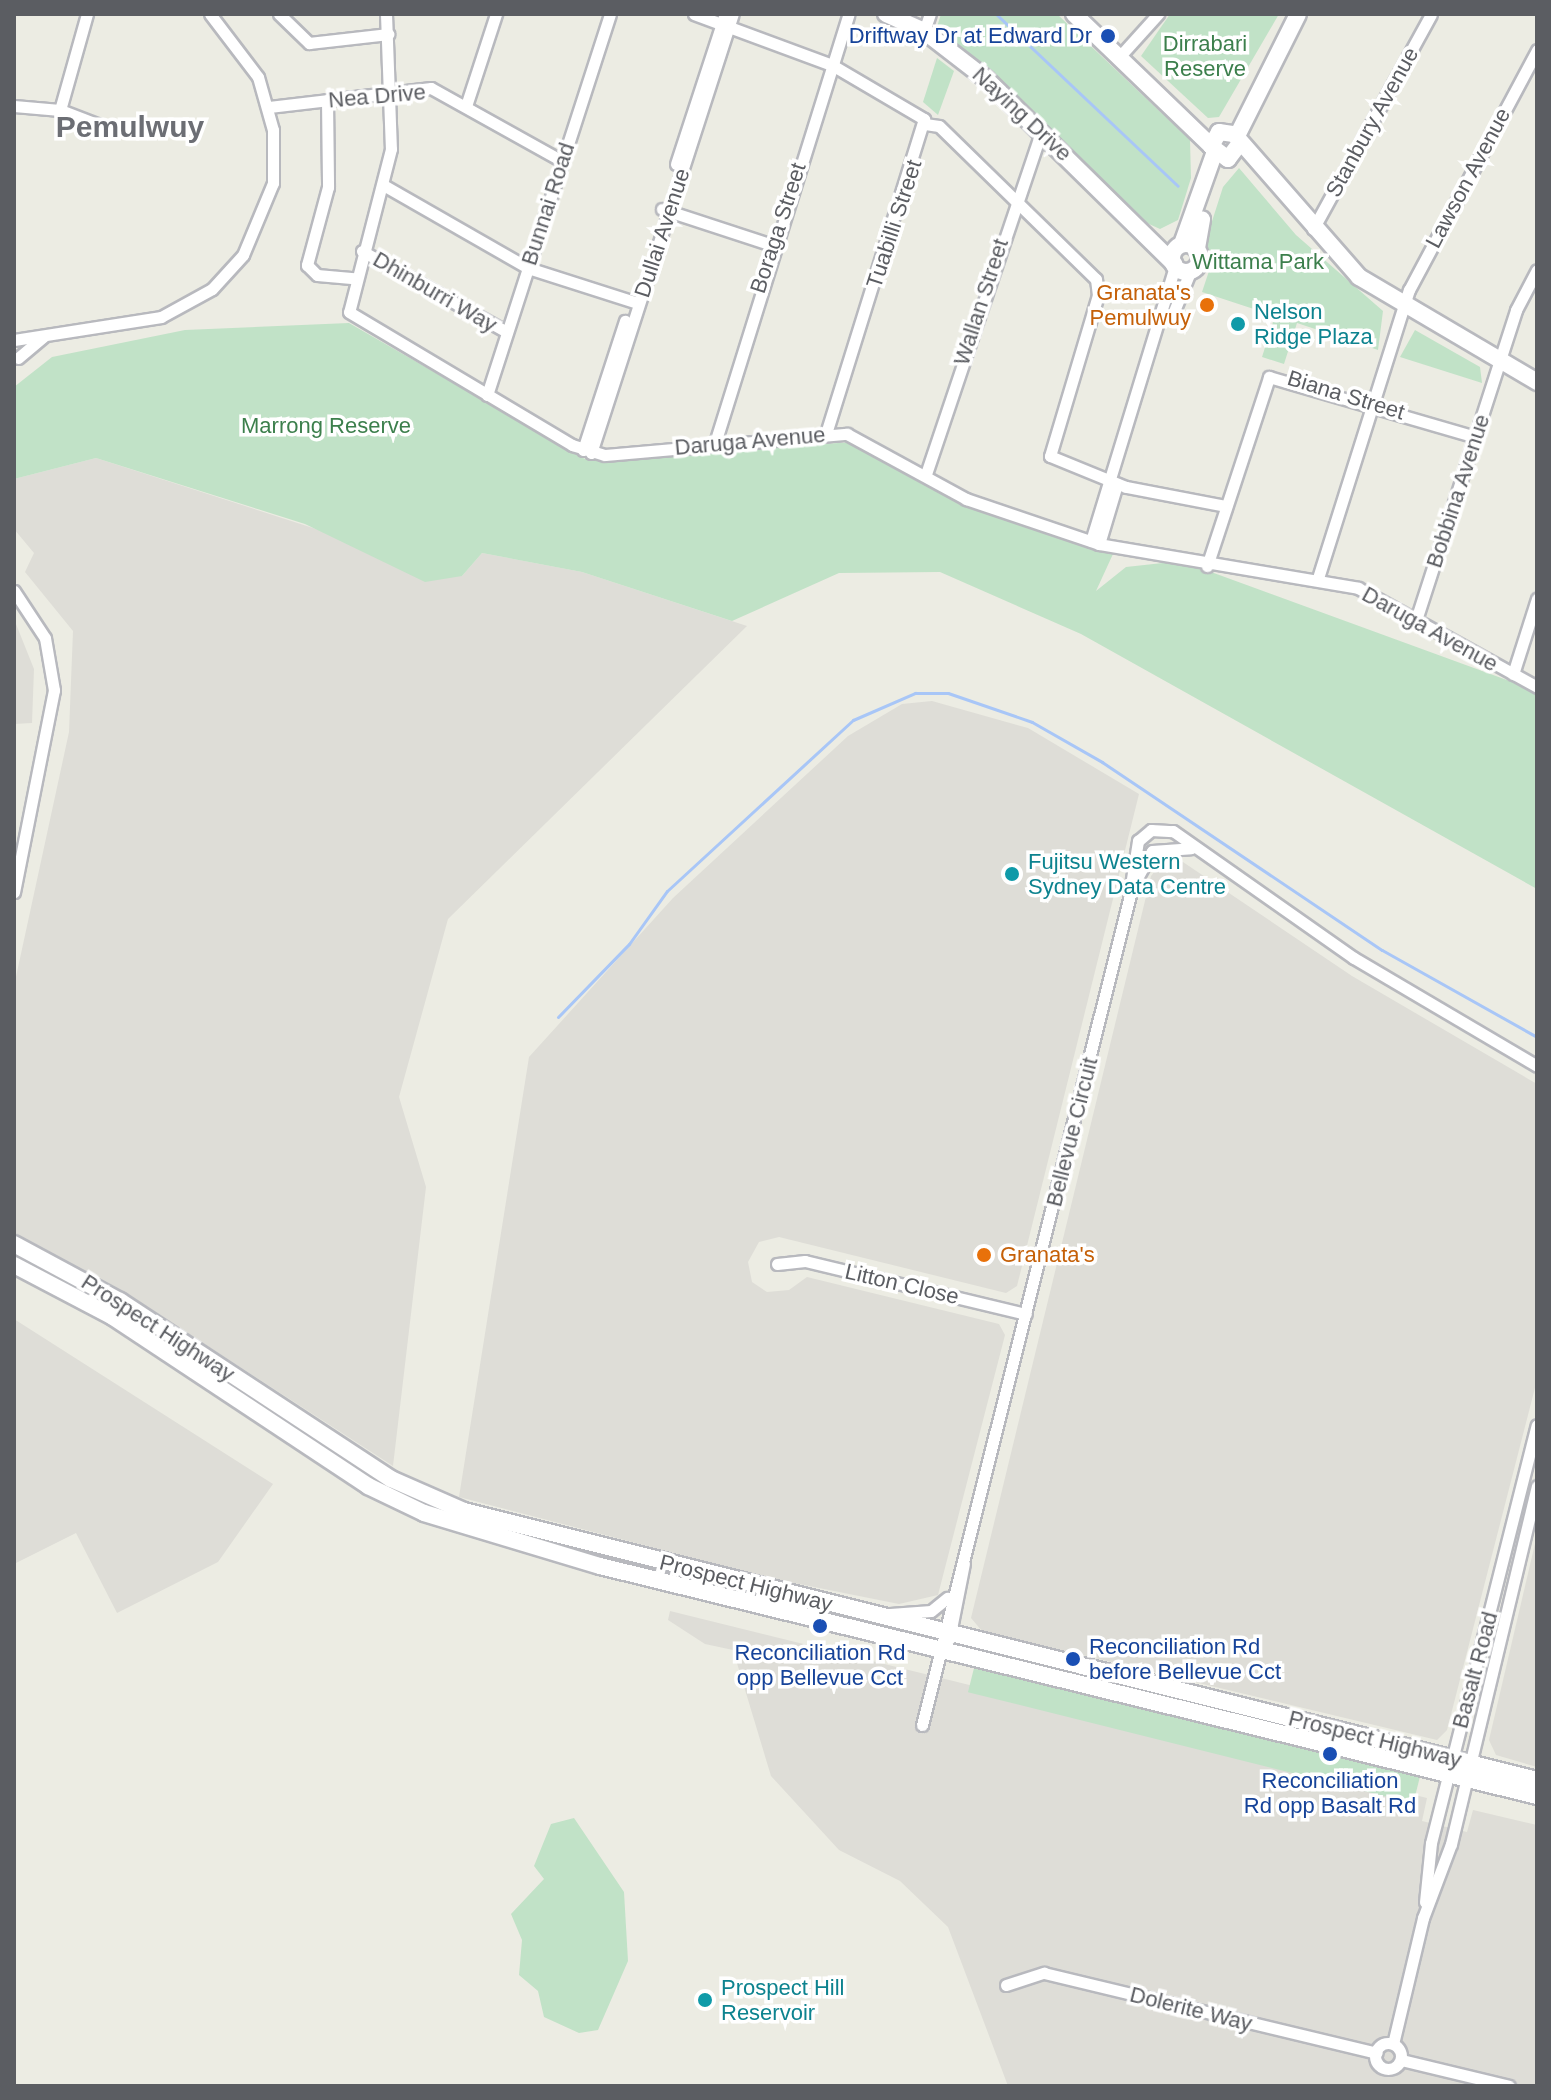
<!DOCTYPE html>
<style>
body{margin:0}
#map{position:relative;width:1551px;height:2100px;overflow:hidden;background:#ecece3;font-family:Arial,sans-serif}
div>[style]{position:absolute}
.industrial>*{inset:0;background:#deddd7}
.green>*{inset:0;background:#c1e2c7;transform-origin:0 0}
.stream>*{height:3px;margin:-1.5px;padding:0 1.5px;transform-origin:1.5px;border-radius:1.5px;background:#a8c6f7}
.roads{filter:drop-shadow(2px 0 #b8b9be) drop-shadow(-2px 0 #b8b9be) drop-shadow(0 2px #b8b9be) drop-shadow(0 -2px #b8b9be)}
.street>*{height:11px;margin:-5.5px;padding:0 5.5px;transform-origin:5.5px;border-radius:5.5px;background:#fff}
.street>.ring{margin:-5.5px;padding:0;box-sizing:content-box;background:none;border:11px solid #fff;border-radius:50%}
.secondary>*{height:16px;margin:-8px;padding:0 8px;transform-origin:8px;border-radius:8px;background:#fff}
.secondary>.ring{margin:-8px;padding:0;box-sizing:content-box;background:none;border:16px solid #fff;border-radius:50%}
.dots>*{width:22px;height:22px;translate:-50% -50%;box-sizing:border-box;border:4px solid #fff;border-radius:50%}
span{translate:-50% -50%;white-space:nowrap;text-align:center;line-height:1.15;-webkit-text-stroke:7px #fff;paint-order:stroke}
.transit-label{font-size:22px;color:#164399}
.right{translate:-100% -50%;text-align:right}
.left{translate:0 -50%;text-align:left}
.park-label{font-size:22px;color:#3c7f4c}
.street-label{font-size:22px;color:#5b5d62}
.food-label{font-size:22px;color:#c56008}
.culture-label{font-size:22px;color:#0d838f}
.district-label{font-size:30px;color:#6c6e74;font-weight:700}
.frame{position:absolute;inset:0;border:16px solid #5b5d62;pointer-events:none}
</style>
<div id="map">
<div class="industrial">
<i style="clip-path:polygon(96px 458px,462px 576px,482px 553px,582px 572px,747px 626px,448px 919px,399px 1097px,426px 1187px,393px 1466px,132px 1297px,14px 1233px,14px 986px,69px 732px,73px 631px,25px 572px,34px 553px,14px 529px,14px 479px)"></i>
<i style="clip-path:polygon(14px 619px,34px 669px,32px 723px,14px 724px)"></i>
<i style="clip-path:polygon(932px 701px,1028px 728px,1139px 794px,1017px 1286px,1006px 1293px,779px 1237px,759px 1242px,748px 1262px,752px 1282px,767px 1292px,789px 1290px,807px 1277px,999px 1324px,1005px 1335px,938px 1595px,899px 1604px,774px 1579px,459px 1497px,529px 1057px,673px 898px,848px 736px,902px 704px)"></i>
<i style="clip-path:polygon(1180px 860px,1352px 976px,1537px 1084px,1537px 1380px,1447px 1730px,1437px 1740px,982px 1631px,971px 1618px,1151px 876px,1161px 863px)"></i>
<i style="clip-path:polygon(14px 1319px,273px 1484px,218px 1562px,117px 1613px,76px 1533px,14px 1564px)"></i>
<i style="clip-path:polygon(1537px 1535px,1537px 1767px,1496px 1755px,1489px 1740px)"></i>
<i style="clip-path:polygon(670px 1611px,1427px 1798px,1422px 1821px,1467px 1832px,1473px 1810px,1537px 1825px,1537px 2086px,1008px 2086px,948px 1927px,900px 1881px,839px 1850px,771px 1776px,733px 1650px,705px 1644px,668px 1620px)"></i>
</div>
<div class="green">
<i style="clip-path:polygon(941px 14px,1057px 14px,1190px 140px,1191px 178px,1178px 220px,1160px 229px,1138px 219px,936px 30px)"></i>
<i style="clip-path:polygon(1170px 14px,1279px 14px,1219px 117px,1208px 118px,1141px 56px)"></i>
<i style="clip-path:polygon(937px 58px,954px 71px,938px 115px,923px 102px)"></i>
<i style="clip-path:polygon(1239px 168px,1296px 235px,1383px 311px,1378px 350px,1297px 323px,1284px 364px,1262px 357px,1275px 316px,1202px 292px,1212px 262px,1206px 240px,1223px 187px)"></i>
<i style="clip-path:polygon(349px 323px,585px 459px,854px 442px,982px 512px,1113px 554px,1096px 591px,1126px 567px,1181px 561px,1537px 691px,1537px 889px,1081px 634px,940px 572px,839px 573px,732px 621px,582px 572px,482px 553px,462px 576px,425px 582px,305px 524px,96px 458px,14px 479px,14px 387px,52px 357px,185px 330px)"></i>
<i style="clip-path:polygon(1415px 330px,1480px 367px,1482px 383px,1400px 357px)"></i>
<i style="left:975px;top:1664px;width:459px;height:29px;rotate:14deg"></i>
<i style="clip-path:polygon(574px 1818px,624px 1892px,628px 1961px,598px 2030px,579px 2033px,544px 2017px,538px 1991px,519px 1975px,522px 1940px,511px 1914px,544px 1879px,534px 1866px,551px 1824px)"></i>
</div>
<div class="stream">
<i style="left:996px;top:14px;width:250px;rotate:43.4deg"></i>
<i style="left:558px;top:1017px;width:102px;rotate:-45.8deg"></i>
<i style="left:629px;top:944px;width:65px;rotate:-54.4deg"></i>
<i style="left:667px;top:891px;width:253px;rotate:-42.6deg"></i>
<i style="left:853px;top:720px;width:68px;rotate:-23.5deg"></i>
<i style="left:915px;top:693px;width:33px"></i>
<i style="left:948px;top:693px;width:89px;rotate:19deg"></i>
<i style="left:1032px;top:722px;width:81px;rotate:29.7deg"></i>
<i style="left:1102px;top:762px;width:337px;rotate:33.9deg"></i>
<i style="left:1382px;top:950px;width:178px;rotate:29.3deg"></i>
</div>
<div class="roads">
<div class="street">
<i style="left:279px;top:14px;width:42px;rotate:44deg"></i>
<i style="left:309px;top:43px;width:80px;rotate:-6.5deg"></i>
<i style="left:386px;top:14px;width:135px;rotate:87.9deg"></i>
<i style="left:391px;top:149px;width:168px;rotate:104.4deg"></i>
<i style="left:349px;top:312px;width:260px;rotate:30.8deg"></i>
<i style="left:572px;top:445px;width:34px;rotate:17deg"></i>
<i style="left:605px;top:455px;width:243px;rotate:-5deg"></i>
<i style="left:847px;top:434px;width:136px;rotate:28.6deg"></i>
<i style="left:966px;top:499px;width:140px;rotate:18.7deg"></i>
<i style="left:1099px;top:544px;width:263px;rotate:9.6deg"></i>
<i style="left:1358px;top:588px;width:205px;rotate:28.9deg"></i>
<i style="left:694px;top:14px;width:147px;rotate:20.3deg"></i>
<i style="left:832px;top:65px;width:107px;rotate:30.4deg"></i>
<i style="left:924px;top:119px;width:327px;rotate:107.3deg"></i>
<i style="left:924px;top:31px;width:18px;rotate:-71deg"></i>
<i style="left:1120px;top:56px;width:57px;rotate:-47.9deg"></i>
<i style="left:327px;top:100px;width:87px;rotate:89.3deg"></i>
<i style="left:328px;top:187px;width:81px;rotate:105.1deg"></i>
<i style="left:307px;top:265px;width:14px;rotate:45deg"></i>
<i style="left:317px;top:275px;width:37px;rotate:5deg"></i>
<i style="left:14px;top:106px;width:46px;rotate:5deg"></i>
<i style="left:60px;top:110px;width:100px;rotate:-74.3deg"></i>
<i style="left:466px;top:106px;width:97px;rotate:-71.9deg"></i>
<i style="left:269px;top:107px;width:163px;rotate:-6.7deg"></i>
<i style="left:431px;top:88px;width:150px;rotate:29.1deg"></i>
<i style="left:60px;top:110px;width:39px;rotate:21deg"></i>
<i style="left:925px;top:124px;width:14px;rotate:8deg"></i>
<i style="left:939px;top:126px;width:219px;rotate:44.3deg"></i>
<i style="left:1096px;top:279px;width:16px;rotate:83deg"></i>
<i style="left:1098px;top:295px;width:168px;rotate:106.6deg"></i>
<i style="left:1050px;top:456px;width:82px;rotate:22.2deg"></i>
<i style="left:1126px;top:487px;width:102px;rotate:10.8deg"></i>
<i style="left:676px;top:164px;width:158px;rotate:-71.9deg"></i>
<i style="left:385px;top:186px;width:165px;rotate:29.8deg"></i>
<i style="left:528px;top:268px;width:115px;rotate:17.7deg"></i>
<i style="left:662px;top:209px;width:116px;rotate:18.1deg"></i>
<i style="left:1313px;top:229px;width:245px;rotate:-61.2deg"></i>
<i style="left:362px;top:251px;width:166px;rotate:29.2deg"></i>
<i style="left:1172px;top:316px;width:48px;rotate:-67.8deg"></i>
<i style="left:14px;top:340px;width:149px;rotate:-8.9deg"></i>
<i style="left:161px;top:317px;width:58px;rotate:-28.8deg"></i>
<i style="left:212px;top:289px;width:46px;rotate:-47.6deg"></i>
<i style="left:243px;top:255px;width:78px;rotate:-67.4deg"></i>
<i style="left:273px;top:183px;width:53px;rotate:-90deg"></i>
<i style="left:273px;top:130px;width:55px;rotate:-105.8deg"></i>
<i style="left:258px;top:77px;width:79px;rotate:-127.3deg"></i>
<i style="left:18px;top:358px;width:33px;rotate:-40deg"></i>
<i style="left:487px;top:395px;width:400px;rotate:-72.1deg"></i>
<i style="left:715px;top:443px;width:449px;rotate:-72.7deg"></i>
<i style="left:583px;top:450px;width:136px;rotate:-72deg"></i>
<i style="left:591px;top:453px;width:461px;rotate:-72.1deg"></i>
<i style="left:926px;top:474px;width:361px;rotate:-71.4deg"></i>
<i style="left:1091px;top:541px;width:287px;rotate:-73deg"></i>
<i style="left:1099px;top:544px;width:63px;rotate:-73.3deg"></i>
<i style="left:1207px;top:566px;width:199px;rotate:-71.8deg"></i>
<i style="left:1269px;top:377px;width:216px;rotate:16.2deg"></i>
<i style="left:1318px;top:578px;width:302px;rotate:-72.5deg"></i>
<i style="left:1409px;top:290px;width:272px;rotate:-61.9deg"></i>
<i style="left:14px;top:591px;width:56px;rotate:56.6deg"></i>
<i style="left:45px;top:638px;width:53px;rotate:80.2deg"></i>
<i style="left:54px;top:690px;width:206px;rotate:101.2deg"></i>
<i style="left:1416px;top:620px;width:326px;rotate:-72.1deg"></i>
<i style="left:1516px;top:310px;width:45px;rotate:-62.3deg"></i>
<i style="left:1513px;top:674px;width:79px;rotate:-72.3deg"></i>
<i style="left:1131px;top:885px;width:45px;rotate:-81deg"></i>
<i style="left:1138px;top:841px;width:17px;rotate:-40deg"></i>
<i style="left:1151px;top:830px;width:22px;rotate:3deg"></i>
<i style="left:1173px;top:831px;width:221px;rotate:35.1deg"></i>
<i style="left:1354px;top:958px;width:212px;rotate:30.5deg"></i>
<i style="left:777px;top:1264px;width:28px;rotate:-6deg"></i>
<i style="left:805px;top:1261px;width:227px;rotate:13.5deg"></i>
<i style="left:890px;top:1614px;width:41px;rotate:-4.2deg"></i>
<i style="left:931px;top:1611px;width:21px;rotate:-39deg"></i>
<i style="left:949px;top:1639px;width:77px;rotate:-78.8deg"></i>
<i style="left:922px;top:1725px;width:864px;rotate:-75.93deg"></i>
<i style="left:1132px;top:887px;width:41px;rotate:-60.9deg"></i>
<i style="left:1152px;top:851px;width:39px;rotate:-4deg"></i>
<i style="left:1425px;top:1902px;width:59px;rotate:-84.2deg"></i>
<i style="left:1431px;top:1843px;width:431px;rotate:-75.8deg"></i>
<i style="left:1006px;top:1985px;width:40px;rotate:-18deg"></i>
<i style="left:1044px;top:1973px;width:342px;rotate:13.5deg"></i>
<i class="ring" style="left:1375px;top:2043px;width:15px;height:15px"></i>
<i style="left:1393px;top:2044px;width:130px;rotate:-76.6deg"></i>
<i style="left:1423px;top:1918px;width:79px;rotate:-69.3deg"></i>
<i style="left:1451px;top:1844px;width:368px;rotate:-76.5deg"></i>
<i style="left:1401px;top:2060px;width:111px;rotate:13.5deg"></i>
</div>
<div class="secondary">
<i style="left:886px;top:14px;width:42px;rotate:24.1deg"></i>
<i style="left:924px;top:31px;width:78px;rotate:37.7deg"></i>
<i style="left:986px;top:79px;width:264px;rotate:44.5deg"></i>
<i style="left:1074px;top:14px;width:190px;rotate:43.9deg"></i>
<i style="left:1237px;top:136px;width:136px;rotate:-63.4deg"></i>
<i style="left:1240px;top:143px;width:20px;rotate:127deg"></i>
<i style="left:1228px;top:159px;width:21px;rotate:-143deg"></i>
<i style="left:1211px;top:146px;width:16px;rotate:-60deg"></i>
<i style="left:1219px;top:132px;width:15px;rotate:8deg"></i>
<i style="left:1234px;top:134px;width:190px;rotate:48.8deg"></i>
<i style="left:1359px;top:277px;width:207px;rotate:30.5deg"></i>
<i class="ring" style="left:1172px;top:244px;width:12px;height:12px"></i>
<i style="left:1182px;top:244px;width:96px;rotate:-70.4deg"></i>
<i style="left:1197px;top:248px;width:29px;rotate:-80deg"></i>
<i style="left:14px;top:1244px;width:120px;rotate:28.3deg"></i>
<i style="left:120px;top:1301px;width:324px;rotate:33.3deg"></i>
<i style="left:391px;top:1479px;width:80px;rotate:23.7deg"></i>
<i style="left:464px;top:1511px;width:1106px;rotate:14.07deg"></i>
<i style="left:14px;top:1265px;width:112px;rotate:27.7deg"></i>
<i style="left:113px;top:1317px;width:306px;rotate:33.5deg"></i>
<i style="left:368px;top:1486px;width:62px;rotate:25.7deg"></i>
<i style="left:424px;top:1513px;width:184px;rotate:16.8deg"></i>
<i style="left:600px;top:1566px;width:965px;rotate:13.79deg"></i>
</div>
</div>
<div class="dots">
<i style="left:1108px;top:36px;background:#1a4fb4"></i>
<i style="left:1207px;top:305px;background:#e8710a"></i>
<i style="left:1238px;top:324px;background:#0f9aa8"></i>
<i style="left:1012px;top:874px;background:#0f9aa8"></i>
<i style="left:984px;top:1255px;background:#e8710a"></i>
<i style="left:820px;top:1626px;background:#1a4fb4"></i>
<i style="left:1073px;top:1659px;background:#1a4fb4"></i>
<i style="left:1330px;top:1754px;background:#1a4fb4"></i>
<i style="left:705px;top:2000px;background:#0f9aa8"></i>
</div>
<div class="transit-label">
<span class="right" style="left:1092px;top:36px">Driftway Dr at Edward Dr</span>
<span class="left" style="left:1089px;top:1659px">Reconciliation Rd<br>before Bellevue Cct</span>
<span style="left:820px;top:1665px">Reconciliation Rd<br>opp Bellevue Cct</span>
<span style="left:1330px;top:1793px">Reconciliation<br>Rd opp Basalt Rd</span>
</div>
<div class="park-label">
<span style="left:1205px;top:56px">Dirrabari<br>Reserve</span>
<span style="left:1258px;top:262px">Wittama Park</span>
<span style="left:326px;top:426px">Marrong Reserve</span>
</div>
<div class="street-label">
<span style="left:377px;top:96px;rotate:-5deg">Nea Drive</span>
<span style="left:1022px;top:114px;rotate:43deg">Naying Drive</span>
<span style="left:1372px;top:122px;rotate:-61deg">Stanbury Avenue</span>
<span style="left:1468px;top:178px;rotate:-62deg">Lawson Avenue</span>
<span style="left:548px;top:204px;rotate:-72deg">Bunnai Road</span>
<span style="left:894px;top:224px;rotate:-72deg">Tuabilli Street</span>
<span style="left:778px;top:228px;rotate:-72deg">Boraga Street</span>
<span style="left:662px;top:233px;rotate:-72deg">Dullai Avenue</span>
<span style="left:435px;top:292px;rotate:30deg">Dhinburri Way</span>
<span style="left:981px;top:302px;rotate:-72deg">Wallan Street</span>
<span style="left:1346px;top:395px;rotate:17deg">Biana Street</span>
<span style="left:750px;top:441px;rotate:-5deg">Daruga Avenue</span>
<span style="left:1458px;top:491px;rotate:-72deg">Bobbina Avenue</span>
<span style="left:1430px;top:629px;rotate:29deg">Daruga Avenue</span>
<span style="left:1072px;top:1132px;rotate:-76deg">Bellevue Circuit</span>
<span style="left:902px;top:1284px;rotate:13deg">Litton Close</span>
<span style="left:158px;top:1328px;rotate:33deg">Prospect Highway</span>
<span style="left:746px;top:1583px;rotate:14deg">Prospect Highway</span>
<span style="left:1475px;top:1670px;rotate:-75deg">Basalt Road</span>
<span style="left:1375px;top:1739px;rotate:14deg">Prospect Highway</span>
<span style="left:1191px;top:2009px;rotate:14deg">Dolerite Way</span>
</div>
<div class="food-label">
<span class="right" style="left:1191px;top:305px">Granata's<br>Pemulwuy</span>
<span class="left" style="left:1000px;top:1255px">Granata's</span>
</div>
<div class="culture-label">
<span class="left" style="left:1254px;top:324px">Nelson<br>Ridge Plaza</span>
<span class="left" style="left:1028px;top:874px">Fujitsu Western<br>Sydney Data Centre</span>
<span class="left" style="left:721px;top:2000px">Prospect Hill<br>Reservoir</span>
</div>
<div class="district-label">
<span style="left:130px;top:127px">Pemulwuy</span>
</div>
<div class="frame"></div>
</div>
